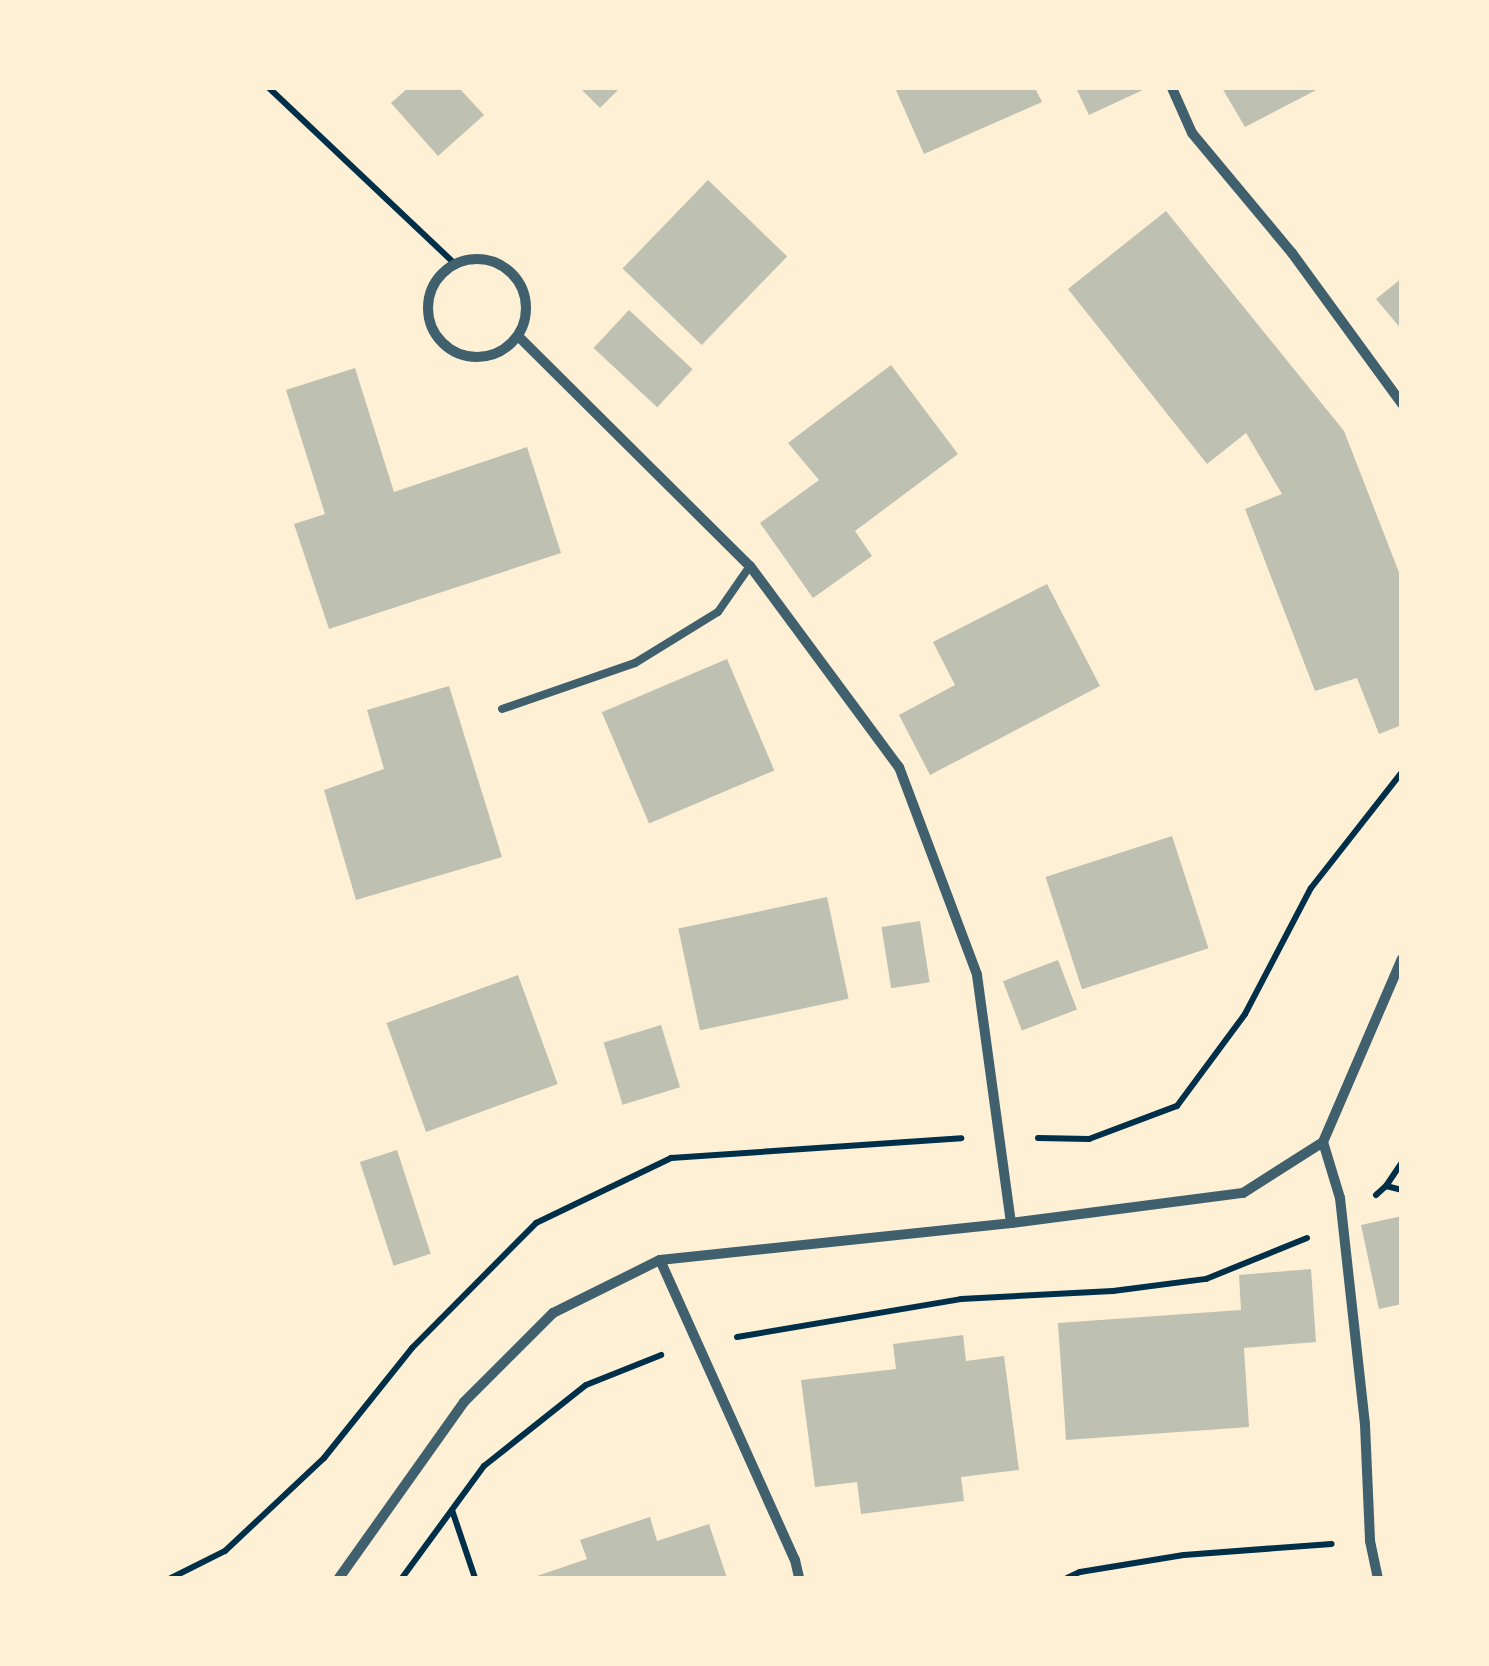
<!DOCTYPE html>
<style>
body{margin:0}
#map{position:relative;width:1489px;height:1666px;overflow:hidden;background:#fdf0d5;font-family:"Alegreya Sans",sans-serif}
div>[style]{position:absolute}
.building>*{inset:0;background:#bec0b2;transform-origin:0 0}
.path>*{height:6px;margin:-3px;padding:0 3px;transform-origin:3px;border-radius:3px;background:#003049}
.service>*{height:8px;margin:-4px;padding:0 4px;transform-origin:4px;border-radius:4px;background:#3f606c}
.minor>*{height:10px;margin:-5px;padding:0 5px;transform-origin:5px;border-radius:5px;background:#3f606c}
.minor>.ring{margin:-5px;padding:0;box-sizing:content-box;background:none;border:10px solid #3f606c;border-radius:50%}
span{translate:-50% -50%;white-space:nowrap;text-align:center;line-height:1.15;-webkit-text-stroke:10px #fdf0d5;paint-order:stroke}
.frame{position:absolute;inset:0;border:90px solid #fdf0d5;pointer-events:none}
</style>
<div id="map">
<div class="building">
<i style="clip-path:polygon(408px 88px,459px 88px,484px 115px,438px 156px,391px 103px)"></i>
<i style="clip-path:polygon(580px 88px,620px 88px,600px 108px)"></i>
<i style="clip-path:polygon(895px 88px,1035px 88px,1042px 102px,924px 154px)"></i>
<i style="clip-path:polygon(1076px 88px,1147px 88px,1089px 115px)"></i>
<i style="clip-path:polygon(1222px 88px,1320px 88px,1245px 127px)"></i>
<i style="left:708px;top:180px;width:110px;height:123px;rotate:44deg"></i>
<i style="clip-path:polygon(1166px 211px,1344px 431px,1402px 580px,1402px 725px,1379px 734px,1357px 678px,1315px 691px,1245px 509px,1282px 494px,1246px 433px,1207px 464px,1068px 289px)"></i>
<i style="clip-path:polygon(1402px 278px,1402px 330px,1376px 299px)"></i>
<i style="left:629px;top:310px;width:87px;height:52px;rotate:43deg"></i>
<i style="clip-path:polygon(891px 365px,958px 454px,855px 531px,872px 556px,813px 598px,760px 523px,819px 480px,788px 443px)"></i>
<i style="clip-path:polygon(355px 368px,394px 492px,527px 447px,561px 553px,329px 629px,294px 524px,325px 514px,286px 390px)"></i>
<i style="clip-path:polygon(1047px 584px,1100px 686px,930px 775px,899px 715px,955px 685px,933px 642px)"></i>
<i style="left:727px;top:659px;width:121px;height:136px;rotate:67deg"></i>
<i style="clip-path:polygon(449px 686px,502px 857px,356px 900px,324px 790px,384px 769px,367px 710px)"></i>
<i style="left:1172px;top:836px;width:118px;height:133px;rotate:72deg"></i>
<i style="left:827px;top:897px;width:104px;height:152px;rotate:78deg"></i>
<i style="left:920px;top:921px;width:62px;height:39px;rotate:81deg"></i>
<i style="left:1058px;top:960px;width:53px;height:59px;rotate:69deg"></i>
<i style="left:518px;top:975px;width:116px;height:140px;rotate:70deg"></i>
<i style="left:661px;top:1025px;width:65px;height:60px;rotate:73deg"></i>
<i style="left:397px;top:1150px;width:109px;height:39px;rotate:72deg"></i>
<i style="clip-path:polygon(1402px 1216px,1402px 1304px,1379px 1309px,1361px 1225px)"></i>
<i style="clip-path:polygon(1311px 1269px,1316px 1342px,1244px 1348px,1249px 1427px,1066px 1440px,1058px 1323px,1241px 1310px,1239px 1275px)"></i>
<i style="clip-path:polygon(963px 1335px,966px 1361px,1004px 1356px,1019px 1470px,961px 1477px,964px 1501px,861px 1514px,857px 1482px,815px 1487px,801px 1380px,896px 1369px,893px 1344px)"></i>
<i style="clip-path:polygon(650px 1517px,657px 1541px,709px 1524px,727px 1578px,531px 1578px,587px 1559px,580px 1540px)"></i>
</div>
<div class="path">
<i style="left:269px;top:88px;width:255px;rotate:43.4deg"></i>
<i style="left:1038px;top:1138px;width:51px;rotate:1.1deg"></i>
<i style="left:1089px;top:1139px;width:94px;rotate:-20.6deg"></i>
<i style="left:1177px;top:1106px;width:114px;rotate:-53.5deg"></i>
<i style="left:1245px;top:1014px;width:142px;rotate:-62.4deg"></i>
<i style="left:1311px;top:888px;width:147px;rotate:-51.9deg"></i>
<i style="left:1386px;top:1186px;width:29px;rotate:-56deg"></i>
<i style="left:1376px;top:1195px;width:13px;rotate:-42deg"></i>
<i style="left:1386px;top:1186px;width:16px;rotate:14deg"></i>
<i style="left:737px;top:1337px;width:227px;rotate:-9.6deg"></i>
<i style="left:961px;top:1299px;width:152px;rotate:-3deg"></i>
<i style="left:1113px;top:1291px;width:94px;rotate:-7.4deg"></i>
<i style="left:1206px;top:1279px;width:109px;rotate:-22.1deg"></i>
<i style="left:452px;top:1510px;width:72px;rotate:71.3deg"></i>
<i style="left:171px;top:1578px;width:60px;rotate:-26.6deg"></i>
<i style="left:225px;top:1551px;width:136px;rotate:-43.2deg"></i>
<i style="left:324px;top:1458px;width:141px;rotate:-51.3deg"></i>
<i style="left:412px;top:1348px;width:176px;rotate:-45.2deg"></i>
<i style="left:536px;top:1223px;width:150px;rotate:-25.7deg"></i>
<i style="left:671px;top:1158px;width:291px;rotate:-3.9deg"></i>
<i style="left:402px;top:1578px;width:139px;rotate:-53.8deg"></i>
<i style="left:484px;top:1466px;width:130px;rotate:-38.5deg"></i>
<i style="left:586px;top:1385px;width:81px;rotate:-21.8deg"></i>
<i style="left:1067px;top:1578px;width:14px;rotate:-25deg"></i>
<i style="left:1080px;top:1572px;width:105px;rotate:-9.3deg"></i>
<i style="left:1184px;top:1555px;width:148px;rotate:-4.3deg"></i>
</div>
<div class="service">
<i style="left:502px;top:709px;width:141px;rotate:-19.1deg"></i>
<i style="left:635px;top:663px;width:97px;rotate:-31.6deg"></i>
<i style="left:718px;top:612px;width:56px;rotate:-55.2deg"></i>
</div>
<div class="minor">
<i style="left:1172px;top:88px;width:49px;rotate:66deg"></i>
<i style="left:1192px;top:133px;width:156px;rotate:50.2deg"></i>
<i style="left:1292px;top:253px;width:187px;rotate:53.9deg"></i>
<i class="ring" style="left:428px;top:259px;width:88px;height:88px"></i>
<i style="left:518px;top:336px;width:327px;rotate:44.8deg"></i>
<i style="left:750px;top:566px;width:250px;rotate:53.5deg"></i>
<i style="left:899px;top:767px;width:222px;rotate:69.4deg"></i>
<i style="left:977px;top:975px;width:250px;rotate:82.2deg"></i>
<i style="left:1323px;top:1142px;width:59px;rotate:73.1deg"></i>
<i style="left:1340px;top:1198px;width:228px;rotate:83.7deg"></i>
<i style="left:1365px;top:1425px;width:116px;rotate:87.5deg"></i>
<i style="left:1370px;top:1541px;width:38px;rotate:78deg"></i>
<i style="left:660px;top:1260px;width:329px;rotate:65.8deg"></i>
<i style="left:795px;top:1560px;width:18px;rotate:77deg"></i>
<i style="left:339px;top:1578px;width:216px;rotate:-54.6deg"></i>
<i style="left:464px;top:1402px;width:126px;rotate:-45deg"></i>
<i style="left:553px;top:1313px;width:119px;rotate:-26.4deg"></i>
<i style="left:660px;top:1260px;width:353px;rotate:-6deg"></i>
<i style="left:1011px;top:1223px;width:234px;rotate:-7.4deg"></i>
<i style="left:1243px;top:1193px;width:95px;rotate:-32.5deg"></i>
<i style="left:1323px;top:1142px;width:199px;rotate:-66.7deg"></i>
</div>
<div class="frame"></div>
</div>
